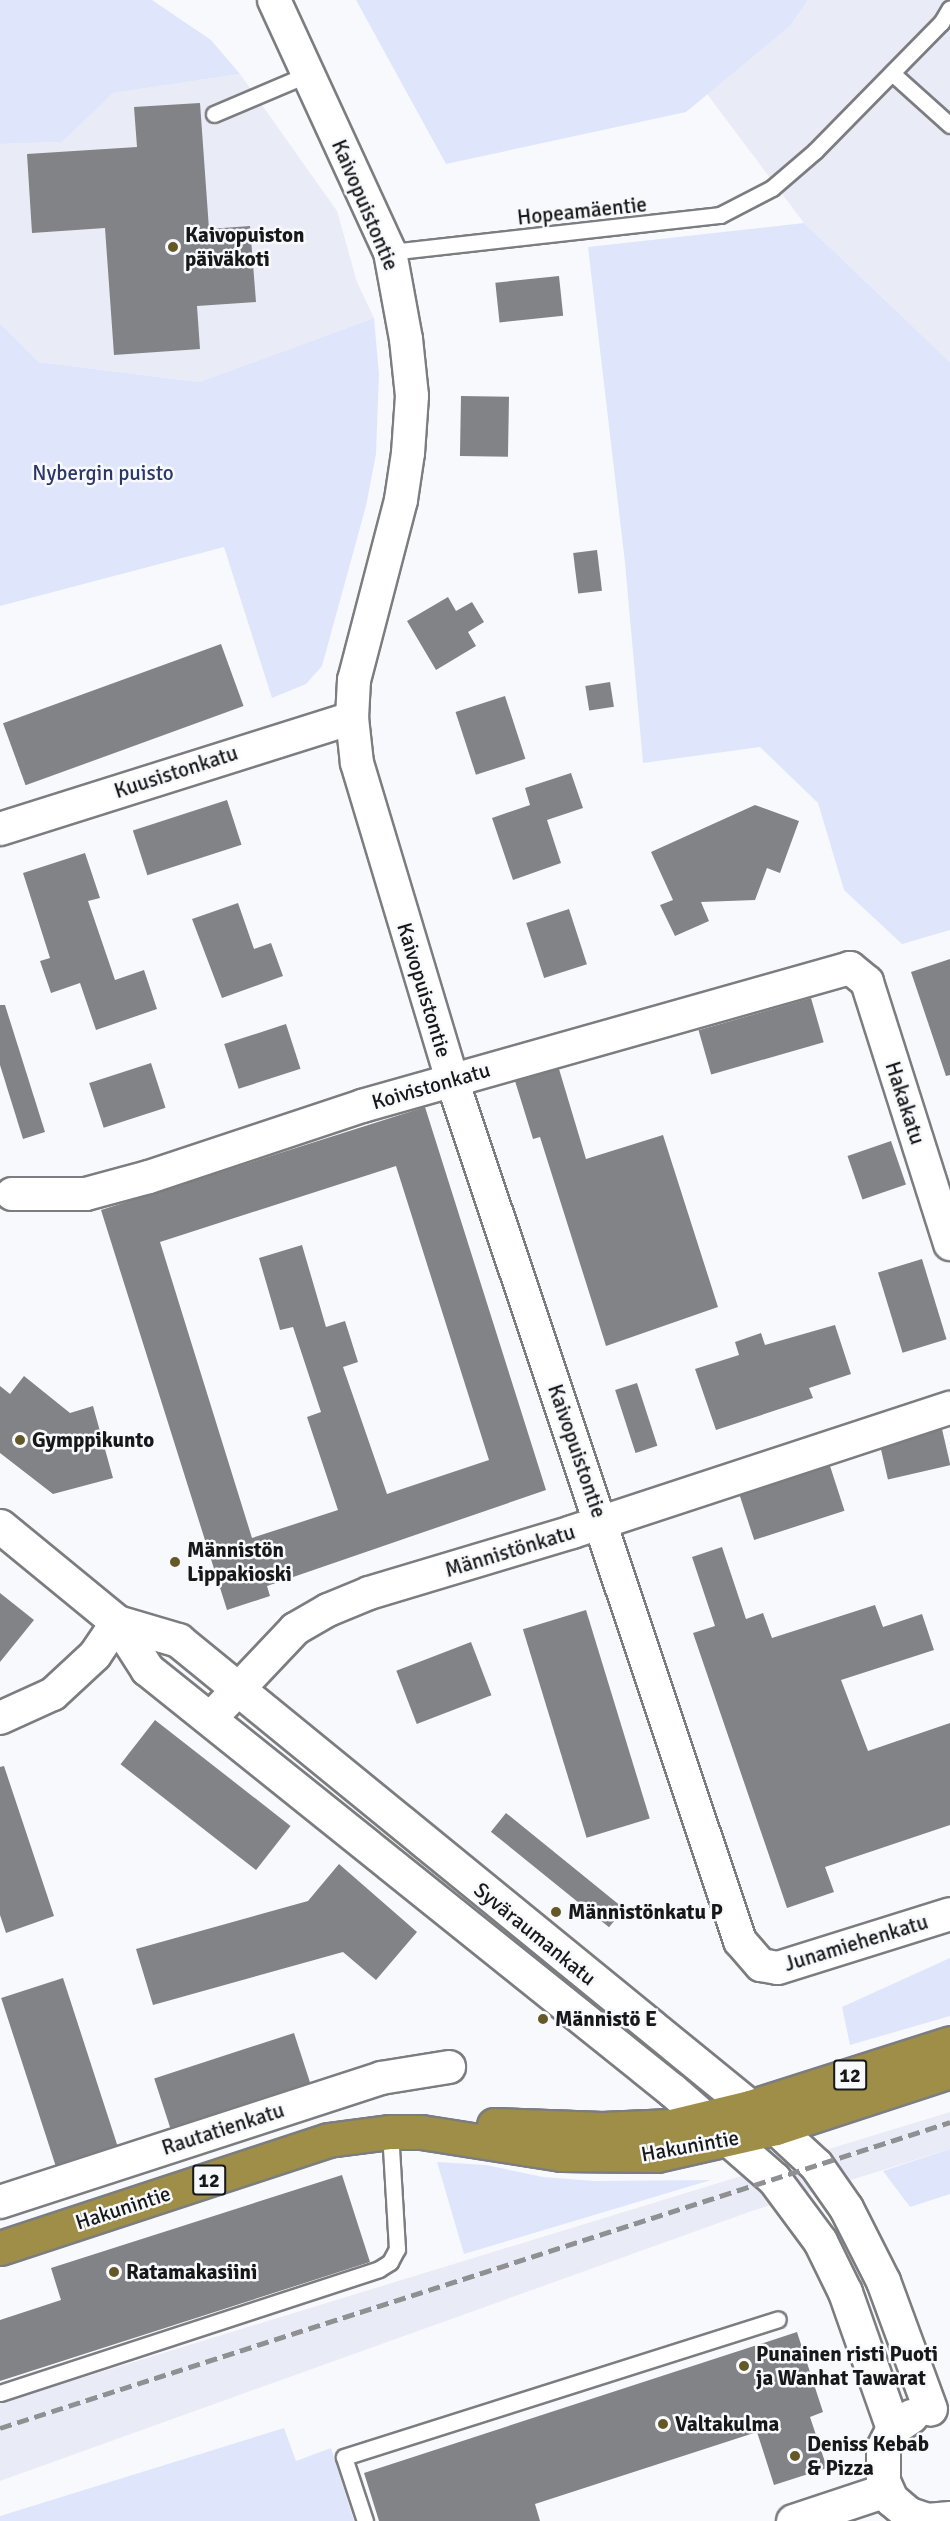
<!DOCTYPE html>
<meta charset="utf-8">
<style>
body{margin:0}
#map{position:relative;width:950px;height:2521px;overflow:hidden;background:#f8f9fc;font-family:Signika,sans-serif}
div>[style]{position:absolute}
.built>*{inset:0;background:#e9ecf6}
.green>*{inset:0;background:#dfe6fc}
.building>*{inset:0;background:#828386;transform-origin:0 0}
.roads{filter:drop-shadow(2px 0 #7c7d80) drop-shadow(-2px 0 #7c7d80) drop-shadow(0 2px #7c7d80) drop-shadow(0 -2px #7c7d80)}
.lane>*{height:15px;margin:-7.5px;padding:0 7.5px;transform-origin:7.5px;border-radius:7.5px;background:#fff}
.street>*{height:32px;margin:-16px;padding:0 16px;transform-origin:16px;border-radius:16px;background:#fff}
.secondary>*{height:33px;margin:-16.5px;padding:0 16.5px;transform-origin:16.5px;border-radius:16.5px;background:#fff}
.highway>*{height:33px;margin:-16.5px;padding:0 16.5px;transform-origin:16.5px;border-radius:16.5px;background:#9e8e47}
.rail>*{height:4.5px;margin-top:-2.25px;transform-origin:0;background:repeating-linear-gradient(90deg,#8f9092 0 12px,transparent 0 18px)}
.dots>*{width:16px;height:16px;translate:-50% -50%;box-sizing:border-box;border:3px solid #f8f9fc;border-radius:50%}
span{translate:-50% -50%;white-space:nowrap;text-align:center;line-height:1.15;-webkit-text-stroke:5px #f8f9fc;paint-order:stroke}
.shield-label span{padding:2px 4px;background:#f8f9fc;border:2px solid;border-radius:4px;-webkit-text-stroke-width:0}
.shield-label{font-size:20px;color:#171819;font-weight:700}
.street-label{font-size:21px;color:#171819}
.poi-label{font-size:21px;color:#171819;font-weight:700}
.left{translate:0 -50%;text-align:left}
.park-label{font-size:21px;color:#2b3768}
</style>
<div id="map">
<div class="built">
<i style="clip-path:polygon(808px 0,950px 0,950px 362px,804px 223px,707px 94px,790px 26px)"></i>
<i style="clip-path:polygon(240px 74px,337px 211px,357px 282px,374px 318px,199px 382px,39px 362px,0 323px,0 144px,62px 142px,112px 93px)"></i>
<i style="clip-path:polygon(950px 2112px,950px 2149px,752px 2211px,0 2481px,0 2403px)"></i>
</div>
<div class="green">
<i style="clip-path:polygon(0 0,152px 0,211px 40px,240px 74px,113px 93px,62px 142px,0 144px)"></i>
<i style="clip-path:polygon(356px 0,808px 0,790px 26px,686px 112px,446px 164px)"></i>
<i style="clip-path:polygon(804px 223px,950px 362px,950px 930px,902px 944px,844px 890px,818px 803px,760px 747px,643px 763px,625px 563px,588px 247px)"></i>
<i style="clip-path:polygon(374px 318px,379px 374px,376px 454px,366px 506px,322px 666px,306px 684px,272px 698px,224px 547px,0 606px,0 323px,39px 362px,199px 382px)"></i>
<i style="clip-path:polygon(950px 1958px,950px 2016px,850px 2045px,842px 2007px)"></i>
<i style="clip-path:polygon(950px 2149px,950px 2194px,910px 2207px,883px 2171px)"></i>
<i style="clip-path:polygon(437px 2162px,486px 2165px,543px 2177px,594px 2181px,711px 2180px,464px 2254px)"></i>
<i style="clip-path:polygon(284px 2428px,296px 2461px,331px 2448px,354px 2521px,0 2521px,0 2516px)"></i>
</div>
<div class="building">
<i style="clip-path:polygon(200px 103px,209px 229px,250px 226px,256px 302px,197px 306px,200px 349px,114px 355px,105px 228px,32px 233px,27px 154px,137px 147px,134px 107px)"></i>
<i style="left:559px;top:276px;width:40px;height:64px;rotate:84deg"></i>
<i style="left:461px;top:396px;width:48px;height:60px;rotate:1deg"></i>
<i style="left:597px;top:550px;width:41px;height:24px;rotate:83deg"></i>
<i style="clip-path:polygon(448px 597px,456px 611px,472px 602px,484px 622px,468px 632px,476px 646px,436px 670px,407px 621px)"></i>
<i style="left:221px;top:644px;width:66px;height:232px;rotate:70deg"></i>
<i style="left:610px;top:682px;width:25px;height:25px;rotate:81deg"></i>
<i style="left:505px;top:696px;width:66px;height:52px;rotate:72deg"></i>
<i style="clip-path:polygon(571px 773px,583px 808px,547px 820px,561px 863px,513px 880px,492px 818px,530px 805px,525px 788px)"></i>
<i style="left:227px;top:800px;width:47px;height:99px;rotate:72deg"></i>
<i style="clip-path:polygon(755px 805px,799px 821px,780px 873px,767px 868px,755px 900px,701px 902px,709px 921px,675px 936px,660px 905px,673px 900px,651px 852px)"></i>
<i style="clip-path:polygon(85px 853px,100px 898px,88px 901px,115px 980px,144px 970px,157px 1009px,96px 1030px,80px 983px,51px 993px,40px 961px,50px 958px,23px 873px)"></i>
<i style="clip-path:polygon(238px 903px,254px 949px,271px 943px,283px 976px,222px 998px,192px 919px)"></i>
<i style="left:569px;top:909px;width:58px;height:45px;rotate:72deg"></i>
<i style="clip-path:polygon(950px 959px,950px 1075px,946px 1076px,911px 972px)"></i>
<i style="left:811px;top:998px;width:46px;height:117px;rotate:74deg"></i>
<i style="clip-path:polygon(0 1005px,5px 1005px,45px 1132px,23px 1139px,0 1065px)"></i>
<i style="left:286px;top:1024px;width:47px;height:65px;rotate:72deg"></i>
<i style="left:151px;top:1063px;width:47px;height:65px;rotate:72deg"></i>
<i style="clip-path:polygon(559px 1069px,586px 1159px,663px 1135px,718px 1307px,606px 1346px,540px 1137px,533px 1139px,515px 1081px)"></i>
<i style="clip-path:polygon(evenodd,425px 1107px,546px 1490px,267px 1586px,270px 1596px,227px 1610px,101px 1210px,425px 1107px,396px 1166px,489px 1460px,387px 1494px,343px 1367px,358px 1362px,345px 1321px,326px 1327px,302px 1245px,259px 1258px,280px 1330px,293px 1327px,321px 1412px,307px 1417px,338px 1510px,252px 1538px,160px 1242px,396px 1166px)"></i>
<i style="left:891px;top:1141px;width:46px;height:46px;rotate:71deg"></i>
<i style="left:922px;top:1259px;width:84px;height:46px;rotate:73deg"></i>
<i style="clip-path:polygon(835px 1325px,851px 1374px,809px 1388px,813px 1398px,716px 1430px,695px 1369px,739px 1355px,735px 1342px,761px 1333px,765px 1345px)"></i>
<i style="clip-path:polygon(24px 1376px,70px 1413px,93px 1406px,113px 1478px,53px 1494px,0 1453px,0 1386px,10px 1394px)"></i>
<i style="left:637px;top:1383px;width:66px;height:23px;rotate:72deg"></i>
<i style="left:942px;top:1429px;width:37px;height:64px;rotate:77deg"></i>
<i style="left:830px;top:1466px;width:47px;height:95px;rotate:72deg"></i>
<i style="clip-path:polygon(722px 1547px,746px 1619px,763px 1613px,772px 1638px,875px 1605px,883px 1627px,922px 1614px,934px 1650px,841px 1680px,868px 1751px,950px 1723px,950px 1825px,825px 1867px,834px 1892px,787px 1908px,693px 1633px,715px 1626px,692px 1557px)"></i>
<i style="clip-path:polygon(0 1593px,34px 1620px,0 1662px)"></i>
<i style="left:586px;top:1610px;width:218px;height:66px;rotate:73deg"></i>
<i style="left:471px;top:1642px;width:57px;height:80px;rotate:69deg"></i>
<i style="left:155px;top:1720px;width:172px;height:56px;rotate:38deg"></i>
<i style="clip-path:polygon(4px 1766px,54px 1916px,6px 1933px,0 1915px,0 1767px)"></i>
<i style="left:506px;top:1813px;width:152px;height:24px;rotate:39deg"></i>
<i style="clip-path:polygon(339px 1864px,417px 1932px,376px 1980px,343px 1952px,153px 2005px,136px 1949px,308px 1901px)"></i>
<i style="left:63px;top:1978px;width:176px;height:65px;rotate:72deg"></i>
<i style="left:294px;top:2033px;width:52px;height:147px;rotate:72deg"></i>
<i style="clip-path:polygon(342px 2175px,370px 2262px,0 2381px,0 2320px,61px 2300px,51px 2268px)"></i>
<i style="clip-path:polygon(797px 2332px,823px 2412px,810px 2417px,827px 2468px,774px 2485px,757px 2432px,535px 2504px,540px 2521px,379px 2521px,364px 2473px)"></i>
</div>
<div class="roads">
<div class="lane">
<i style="left:892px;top:73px;width:78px;rotate:41.9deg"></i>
<i style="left:214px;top:114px;width:100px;rotate:-23deg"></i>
<i style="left:390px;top:252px;width:332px;rotate:-6.4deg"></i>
<i style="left:720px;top:215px;width:59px;rotate:-27.4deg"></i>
<i style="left:772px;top:188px;width:57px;rotate:-40.7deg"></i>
<i style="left:815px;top:151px;width:180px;rotate:-45.5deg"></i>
<i style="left:941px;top:23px;width:17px;rotate:-59deg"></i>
<i style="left:0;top:2393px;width:399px;rotate:-18.1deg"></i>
<i style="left:379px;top:2269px;width:13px;rotate:-32deg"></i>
<i style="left:390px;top:2262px;width:15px;rotate:-62deg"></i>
<i style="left:397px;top:2249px;width:117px;rotate:-93.4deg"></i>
<i style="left:365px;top:2521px;width:67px;rotate:-108.2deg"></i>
<i style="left:344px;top:2457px;width:455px;rotate:-17.6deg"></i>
</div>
<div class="street">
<i style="left:274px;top:0;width:277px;rotate:65.3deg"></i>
<i style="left:390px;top:252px;width:88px;rotate:79.6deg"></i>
<i style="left:406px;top:339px;width:57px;rotate:84deg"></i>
<i style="left:412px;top:396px;width:57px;rotate:94deg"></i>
<i style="left:408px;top:453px;width:48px;rotate:98.5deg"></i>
<i style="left:401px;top:500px;width:186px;rotate:104.6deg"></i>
<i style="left:354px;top:680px;width:38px;rotate:93deg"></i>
<i style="left:352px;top:718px;width:45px;rotate:83.7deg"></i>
<i style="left:357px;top:763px;width:331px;rotate:73.3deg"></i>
<i style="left:452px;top:1080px;width:908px;rotate:71.51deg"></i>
<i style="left:740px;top:1941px;width:32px;rotate:49deg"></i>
<i style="left:761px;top:1965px;width:17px;rotate:10deg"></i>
<i style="left:778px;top:1968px;width:180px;rotate:-17.4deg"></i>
<i style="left:0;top:829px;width:369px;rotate:-17.5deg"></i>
<i style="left:12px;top:1194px;width:74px"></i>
<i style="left:86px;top:1194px;width:65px;rotate:-15.1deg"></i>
<i style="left:149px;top:1177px;width:225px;rotate:-18.4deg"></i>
<i style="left:362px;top:1106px;width:507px;rotate:-15.79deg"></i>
<i style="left:850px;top:968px;width:22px;rotate:39deg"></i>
<i style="left:867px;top:982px;width:275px;rotate:72.4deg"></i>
<i style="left:0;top:1718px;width:58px;rotate:-24.4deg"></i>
<i style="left:53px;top:1694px;width:57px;rotate:-42.9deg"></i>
<i style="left:95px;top:1655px;width:40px;rotate:-56deg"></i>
<i style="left:210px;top:1719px;width:124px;rotate:-46.6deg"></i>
<i style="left:295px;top:1629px;width:38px;rotate:-30deg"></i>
<i style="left:328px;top:1610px;width:44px;rotate:-22.5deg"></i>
<i style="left:369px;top:1593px;width:212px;rotate:-16.7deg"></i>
<i style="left:572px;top:1532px;width:398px;rotate:-18.2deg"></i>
<i style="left:0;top:2202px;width:401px;rotate:-18deg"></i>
<i style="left:381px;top:2078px;width:69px;rotate:-9.2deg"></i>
</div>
<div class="secondary">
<i style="left:0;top:1526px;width:151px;rotate:39.4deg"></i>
<i style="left:117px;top:1622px;width:56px;rotate:57.4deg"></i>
<i style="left:147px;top:1669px;width:673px;rotate:38.73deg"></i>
<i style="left:672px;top:2090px;width:135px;rotate:41.1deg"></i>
<i style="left:774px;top:2179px;width:77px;rotate:53.4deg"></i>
<i style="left:820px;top:2241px;width:57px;rotate:63.9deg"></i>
<i style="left:845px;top:2292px;width:144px;rotate:70.6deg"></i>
<i style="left:117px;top:1622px;width:64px;rotate:16.4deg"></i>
<i style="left:178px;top:1640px;width:772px;rotate:39.22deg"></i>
<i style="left:776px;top:2128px;width:54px;rotate:42.8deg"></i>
<i style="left:816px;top:2165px;width:52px;rotate:55.1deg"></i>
<i style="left:846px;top:2208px;width:82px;rotate:63.1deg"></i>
<i style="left:883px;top:2281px;width:136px;rotate:69.8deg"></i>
<i style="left:911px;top:2416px;width:22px;rotate:146deg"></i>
<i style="left:893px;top:2428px;width:22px;rotate:117deg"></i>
<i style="left:883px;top:2448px;width:33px;rotate:90deg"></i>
<i style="left:883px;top:2481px;width:20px;rotate:66deg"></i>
<i style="left:891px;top:2499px;width:23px;rotate:40deg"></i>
<i style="left:909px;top:2514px;width:19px;rotate:18deg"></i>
<i style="left:927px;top:2520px;width:23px;rotate:-5deg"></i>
<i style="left:793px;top:2521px;width:98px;rotate:-18.4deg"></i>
</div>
<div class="highway">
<i style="left:494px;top:2125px;width:108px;rotate:2.1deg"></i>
<i style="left:602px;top:2129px;width:69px;rotate:-2.5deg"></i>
<i style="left:671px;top:2126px;width:81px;rotate:-13.5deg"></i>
<i style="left:750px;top:2107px;width:210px;rotate:-17.7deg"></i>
<i style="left:0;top:2248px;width:345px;rotate:-18.2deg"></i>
<i style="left:328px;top:2140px;width:63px;rotate:-7.4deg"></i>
<i style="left:390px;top:2132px;width:31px"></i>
<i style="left:421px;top:2132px;width:142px;rotate:8.9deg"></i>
<i style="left:561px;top:2154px;width:96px;rotate:0.6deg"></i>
<i style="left:657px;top:2155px;width:122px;rotate:-12.8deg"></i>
<i style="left:776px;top:2128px;width:183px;rotate:-18.1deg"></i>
</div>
</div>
<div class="rail">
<i style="left:0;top:2428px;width:998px;rotate:-17.85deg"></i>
</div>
<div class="dots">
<i style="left:173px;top:247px;background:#645926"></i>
<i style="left:20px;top:1440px;background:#645926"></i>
<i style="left:175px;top:1562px;background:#645926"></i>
<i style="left:556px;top:1912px;background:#645926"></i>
<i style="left:543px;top:2019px;background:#645926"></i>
<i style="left:114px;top:2272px;background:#645926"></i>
<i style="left:744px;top:2366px;background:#645926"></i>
<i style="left:663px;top:2424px;background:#645926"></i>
<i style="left:795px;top:2456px;background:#645926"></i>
</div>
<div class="shield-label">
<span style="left:850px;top:2075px">12</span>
<span style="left:209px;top:2180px">12</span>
</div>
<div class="street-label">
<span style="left:365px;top:205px;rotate:67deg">Kaivopuistontie</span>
<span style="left:582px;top:211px;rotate:-6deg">Hopeamäentie</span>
<span style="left:176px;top:772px;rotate:-18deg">Kuusistonkatu</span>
<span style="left:424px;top:990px;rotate:73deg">Kaivopuistontie</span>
<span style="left:431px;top:1086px;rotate:-16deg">Koivistonkatu</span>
<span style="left:905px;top:1103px;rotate:72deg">Hakakatu</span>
<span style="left:577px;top:1451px;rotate:71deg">Kaivopuistontie</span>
<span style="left:510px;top:1551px;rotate:-17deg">Männistönkatu</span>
<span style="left:535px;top:1934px;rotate:39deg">Syväraumankatu</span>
<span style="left:856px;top:1943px;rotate:-17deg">Junamiehenkatu</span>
<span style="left:223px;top:2129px;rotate:-18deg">Rautatienkatu</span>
<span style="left:690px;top:2146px;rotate:-10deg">Hakunintie</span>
<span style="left:123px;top:2208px;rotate:-18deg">Hakunintie</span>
</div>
<div class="poi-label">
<span class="left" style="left:185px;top:247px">Kaivopuiston<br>päiväkoti</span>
<span class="left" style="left:32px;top:1440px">Gymppikunto</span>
<span class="left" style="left:187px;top:1562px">Männistön<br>Lippakioski</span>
<span class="left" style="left:568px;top:1912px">Männistönkatu P</span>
<span class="left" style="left:555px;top:2019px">Männistö E</span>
<span class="left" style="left:126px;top:2272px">Ratamakasiini</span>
<span class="left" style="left:756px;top:2366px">Punainen risti Puoti<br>ja Wanhat Tawarat</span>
<span class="left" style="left:675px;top:2424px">Valtakulma</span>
<span class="left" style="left:807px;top:2456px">Deniss Kebab<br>&amp; Pizza</span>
</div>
<div class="park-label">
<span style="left:103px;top:473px">Nybergin puisto</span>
</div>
</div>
